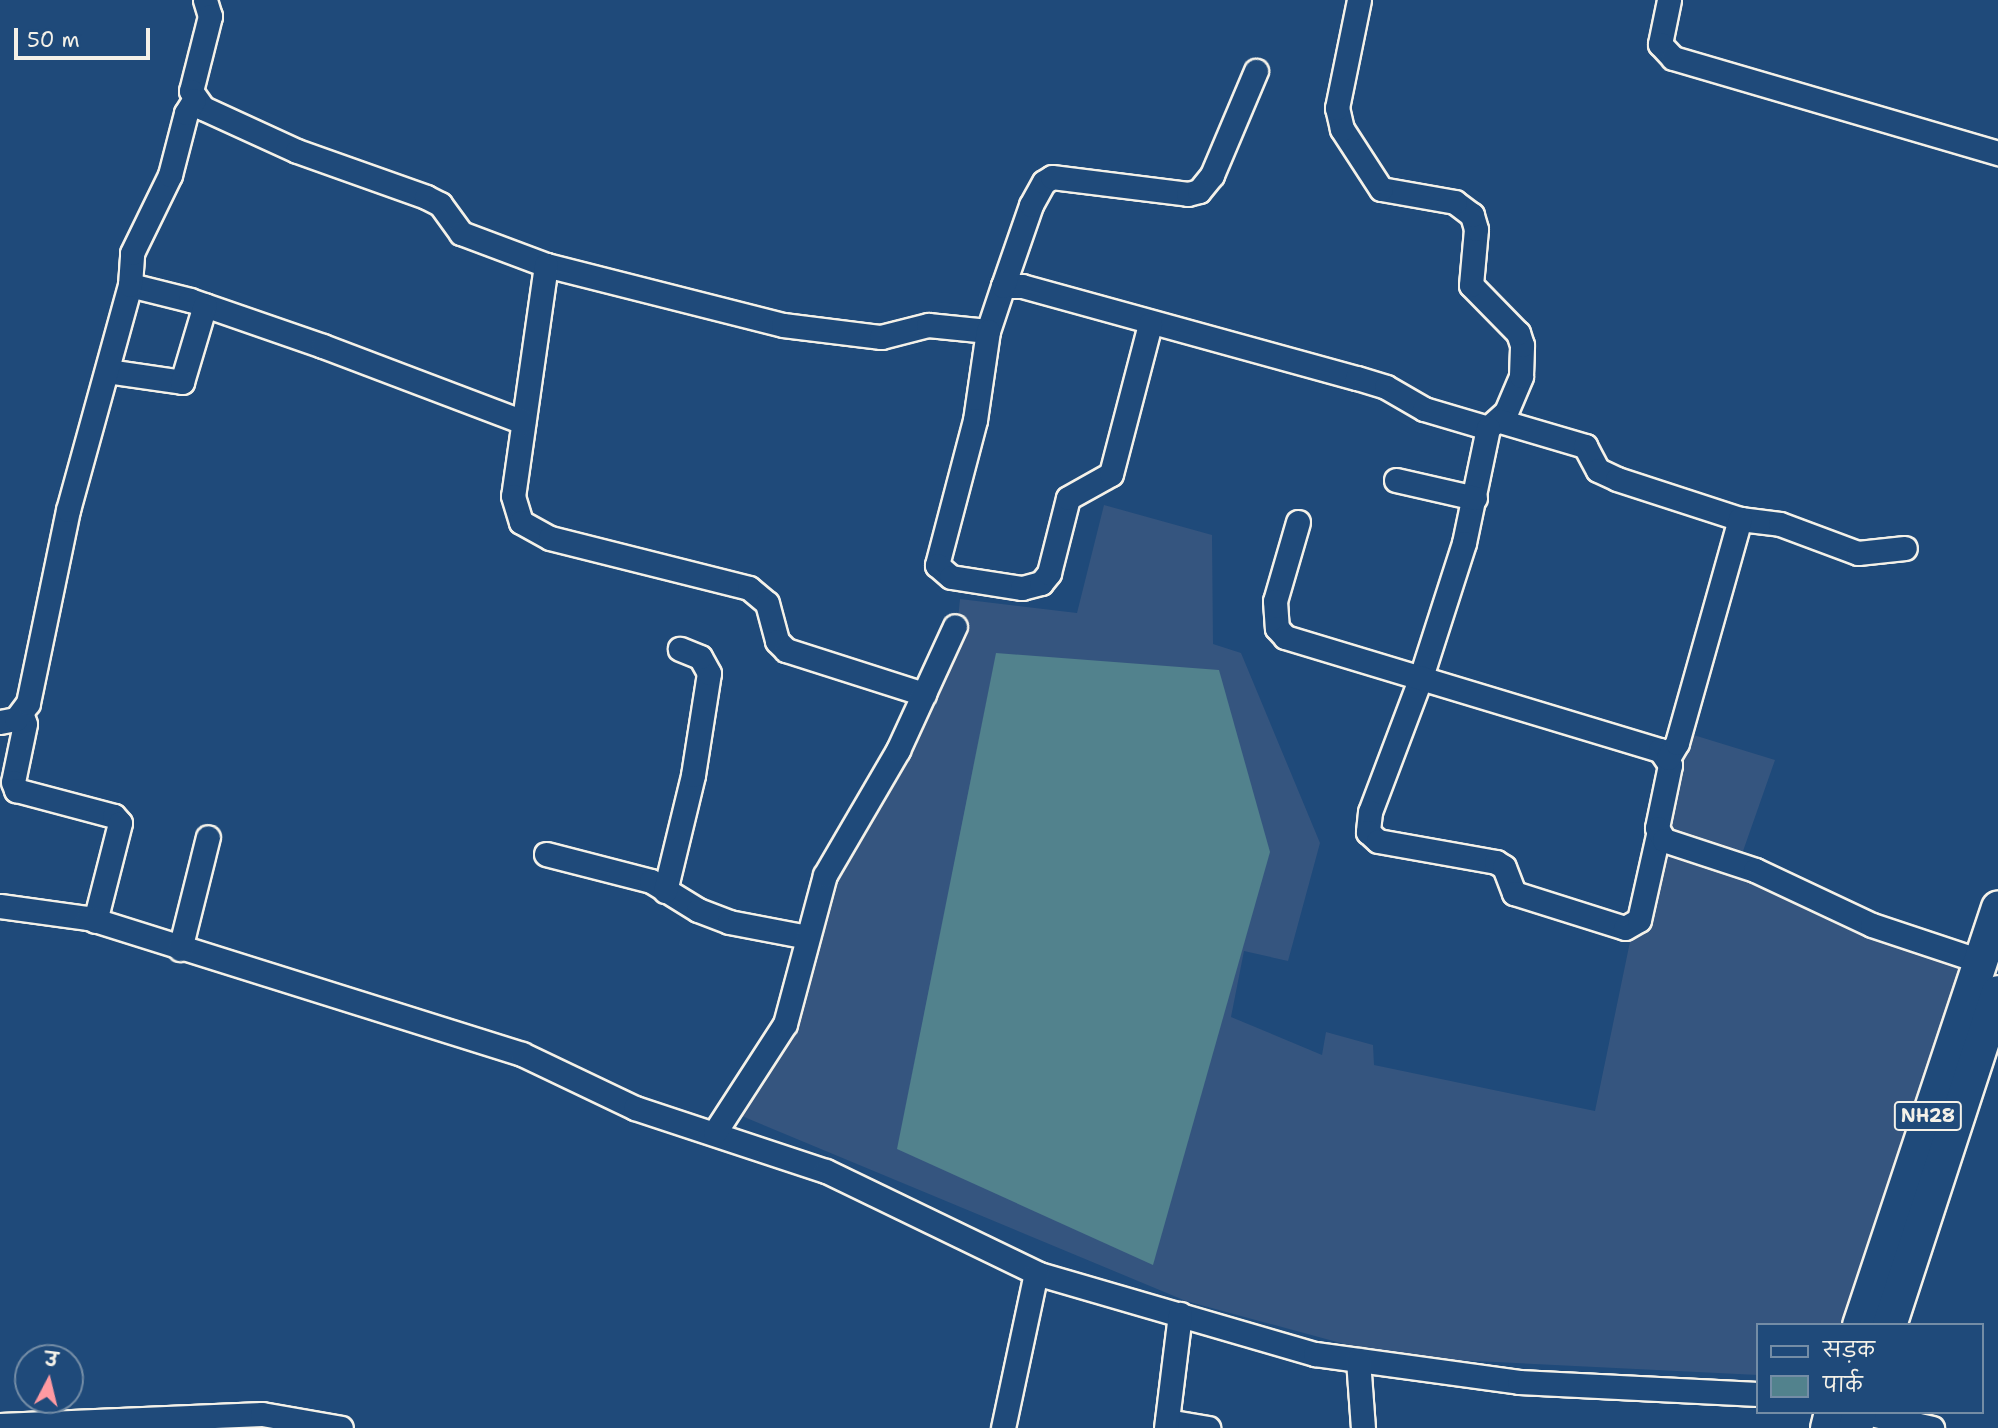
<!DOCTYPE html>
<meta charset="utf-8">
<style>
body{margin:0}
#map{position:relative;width:1998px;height:1428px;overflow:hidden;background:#1f4a7a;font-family:"Shantell Sans","Playpen Sans Deva",sans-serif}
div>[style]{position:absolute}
.built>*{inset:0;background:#35557f}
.green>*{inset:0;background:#52828d}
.roads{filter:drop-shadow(2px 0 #f4f1e8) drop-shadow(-2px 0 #f4f1e8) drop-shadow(0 2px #f4f1e8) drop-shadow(0 -2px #f4f1e8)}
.minor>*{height:23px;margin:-11.5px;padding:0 11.5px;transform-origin:11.5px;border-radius:11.5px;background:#1f4a7a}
.highway>*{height:33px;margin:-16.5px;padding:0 16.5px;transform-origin:16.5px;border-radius:16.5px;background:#1f4a7a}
span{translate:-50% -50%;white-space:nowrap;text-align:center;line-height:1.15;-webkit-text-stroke:5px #1f4a7a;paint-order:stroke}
.shield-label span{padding:2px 5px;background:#1f4a7a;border:2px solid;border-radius:5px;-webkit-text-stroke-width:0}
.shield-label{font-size:19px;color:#f4f1e8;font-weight:700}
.legend{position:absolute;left:1756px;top:1323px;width:228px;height:91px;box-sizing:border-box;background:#1f4a7a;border:2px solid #748da6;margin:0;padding:9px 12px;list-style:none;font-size:21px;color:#f4f1e8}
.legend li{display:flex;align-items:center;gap:14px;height:35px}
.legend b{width:35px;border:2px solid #748da6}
.north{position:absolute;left:14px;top:1344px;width:70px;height:70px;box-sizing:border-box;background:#1f4a7a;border:2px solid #748da6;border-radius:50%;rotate:7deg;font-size:19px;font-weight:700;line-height:28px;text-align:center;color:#f4f1e8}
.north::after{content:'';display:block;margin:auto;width:24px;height:32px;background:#ff9aa2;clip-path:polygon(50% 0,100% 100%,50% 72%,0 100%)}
.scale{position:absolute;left:14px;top:28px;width:136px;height:32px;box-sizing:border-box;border:4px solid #f4f1e8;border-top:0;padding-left:9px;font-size:21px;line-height:24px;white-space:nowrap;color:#f4f1e8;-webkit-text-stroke:5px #1f4a7a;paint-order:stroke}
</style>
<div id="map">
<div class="built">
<i style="clip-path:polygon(1104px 505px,1212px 535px,1213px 644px,1241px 653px,1320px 843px,1288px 961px,1244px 951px,1231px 1017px,1322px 1055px,1326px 1032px,1373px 1045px,1374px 1065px,1595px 1111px,1674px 729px,1775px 760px,1742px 854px,1831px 903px,1976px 954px,1847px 1325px,1758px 1325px,1758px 1375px,1392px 1357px,1186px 1301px,737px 1114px,795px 1017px,822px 879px,955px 652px,960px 599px,1077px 613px)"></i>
</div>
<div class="green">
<i style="clip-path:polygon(996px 653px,1219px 670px,1270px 852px,1153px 1265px,897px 1149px)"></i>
</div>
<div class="roads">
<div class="minor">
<i style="left:205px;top:0;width:17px;rotate:73deg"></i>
<i style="left:210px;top:16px;width:77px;rotate:104.2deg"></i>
<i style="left:191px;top:91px;width:21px;rotate:55deg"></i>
<i style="left:203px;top:108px;width:103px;rotate:24.6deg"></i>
<i style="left:297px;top:151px;width:137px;rotate:19.6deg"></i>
<i style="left:426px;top:197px;width:16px;rotate:27deg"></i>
<i style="left:440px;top:204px;width:36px;rotate:54deg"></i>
<i style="left:461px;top:233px;width:91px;rotate:20.6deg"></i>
<i style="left:546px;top:265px;width:244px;rotate:14.2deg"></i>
<i style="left:783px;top:325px;width:99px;rotate:7deg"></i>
<i style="left:881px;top:337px;width:49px;rotate:-14.3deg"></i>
<i style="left:928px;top:325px;width:60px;rotate:5.7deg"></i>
<i style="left:988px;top:331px;width:47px;rotate:-71.6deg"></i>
<i style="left:1003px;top:286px;width:19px"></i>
<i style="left:1022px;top:286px;width:347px;rotate:15.4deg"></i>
<i style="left:1357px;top:378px;width:30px;rotate:17deg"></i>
<i style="left:1386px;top:387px;width:44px;rotate:30.1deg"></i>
<i style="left:1424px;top:409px;width:67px;rotate:16.5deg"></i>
<i style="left:1488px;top:428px;width:24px;rotate:-42deg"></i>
<i style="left:1506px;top:412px;width:39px;rotate:-67deg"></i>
<i style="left:1521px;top:376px;width:31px;rotate:-88deg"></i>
<i style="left:1522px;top:345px;width:13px;rotate:-108deg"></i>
<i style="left:1518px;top:333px;width:67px;rotate:-134.4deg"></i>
<i style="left:1471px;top:285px;width:56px;rotate:-84.9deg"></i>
<i style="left:1476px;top:229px;width:15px;rotate:-106deg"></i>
<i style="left:1472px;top:215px;width:21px;rotate:-143deg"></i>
<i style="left:1455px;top:202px;width:75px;rotate:-170deg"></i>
<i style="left:1381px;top:189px;width:72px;rotate:-123deg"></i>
<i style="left:1342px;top:129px;width:22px;rotate:-103deg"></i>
<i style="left:1337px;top:108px;width:110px;rotate:-78.5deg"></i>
<i style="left:1669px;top:0;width:45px;rotate:101.6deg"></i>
<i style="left:1660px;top:44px;width:19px;rotate:47deg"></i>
<i style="left:1673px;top:58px;width:339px;rotate:16.3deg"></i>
<i style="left:546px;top:265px;width:233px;rotate:98.1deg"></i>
<i style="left:513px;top:496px;width:27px;rotate:73deg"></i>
<i style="left:521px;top:522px;width:33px;rotate:29deg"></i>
<i style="left:550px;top:538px;width:205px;rotate:14.1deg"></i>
<i style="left:749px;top:588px;width:23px;rotate:40deg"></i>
<i style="left:767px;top:603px;width:39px;rotate:75deg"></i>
<i style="left:777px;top:641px;width:13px;rotate:45deg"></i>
<i style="left:786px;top:650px;width:145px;rotate:17.7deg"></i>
<i style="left:130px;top:285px;width:62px;rotate:14deg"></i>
<i style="left:190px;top:300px;width:141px;rotate:19.1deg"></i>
<i style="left:323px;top:346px;width:214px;rotate:20.8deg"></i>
<i style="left:1003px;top:286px;width:86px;rotate:-70.9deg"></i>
<i style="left:1031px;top:205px;width:26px;rotate:-61deg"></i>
<i style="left:1044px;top:182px;width:9px;rotate:-32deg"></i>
<i style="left:1052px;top:177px;width:137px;rotate:7.1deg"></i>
<i style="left:1188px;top:194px;width:11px;rotate:-15deg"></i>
<i style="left:1199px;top:191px;width:21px;rotate:-51deg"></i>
<i style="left:1212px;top:175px;width:113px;rotate:-67.1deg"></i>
<i style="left:988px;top:331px;width:90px;rotate:98.3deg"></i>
<i style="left:975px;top:420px;width:150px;rotate:104.7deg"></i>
<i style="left:937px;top:565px;width:18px;rotate:41deg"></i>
<i style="left:951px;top:577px;width:72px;rotate:8.8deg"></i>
<i style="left:1022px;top:588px;width:20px;rotate:-15deg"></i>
<i style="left:1041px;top:583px;width:13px;rotate:-51deg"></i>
<i style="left:1049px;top:573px;width:77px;rotate:-75.8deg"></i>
<i style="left:1068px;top:498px;width:49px;rotate:-29.2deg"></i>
<i style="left:1111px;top:474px;width:155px;rotate:-75.4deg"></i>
<i style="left:107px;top:371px;width:76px;rotate:8.3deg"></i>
<i style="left:182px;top:382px;width:80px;rotate:-73.4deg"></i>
<i style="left:1500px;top:421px;width:89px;rotate:16.4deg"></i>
<i style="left:1585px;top:446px;width:27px;rotate:62deg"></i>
<i style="left:1598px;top:470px;width:21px;rotate:25deg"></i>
<i style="left:1617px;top:479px;width:129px;rotate:18deg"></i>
<i style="left:1740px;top:519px;width:40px;rotate:7.1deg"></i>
<i style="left:1780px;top:524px;width:83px;rotate:20.4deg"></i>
<i style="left:1858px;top:553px;width:47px;rotate:-6.1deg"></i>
<i style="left:1488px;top:428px;width:117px;rotate:101.8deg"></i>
<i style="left:1464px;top:543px;width:141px;rotate:107.8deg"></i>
<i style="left:1421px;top:677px;width:144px;rotate:110.7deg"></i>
<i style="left:1370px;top:812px;width:20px;rotate:96deg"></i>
<i style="left:1368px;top:832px;width:13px;rotate:42deg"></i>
<i style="left:1378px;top:841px;width:120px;rotate:10.1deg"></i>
<i style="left:1496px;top:862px;width:9px;rotate:32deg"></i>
<i style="left:1504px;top:867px;width:28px;rotate:69deg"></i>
<i style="left:1514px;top:893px;width:116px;rotate:17.5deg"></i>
<i style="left:1625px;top:928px;width:16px;rotate:-30deg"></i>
<i style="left:1639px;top:920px;width:87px;rotate:-77.4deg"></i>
<i style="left:1396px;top:480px;width:81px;rotate:12.8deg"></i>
<i style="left:1298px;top:522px;width:82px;rotate:106.2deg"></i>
<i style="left:1275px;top:601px;width:27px;rotate:86deg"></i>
<i style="left:1277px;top:628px;width:12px;rotate:48deg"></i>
<i style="left:1285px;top:637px;width:392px;rotate:16.8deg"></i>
<i style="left:1660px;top:750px;width:18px;rotate:56deg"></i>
<i style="left:1670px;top:765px;width:64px;rotate:101.7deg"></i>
<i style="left:1657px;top:828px;width:14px;rotate:60deg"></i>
<i style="left:1664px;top:840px;width:96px;rotate:18.2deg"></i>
<i style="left:1755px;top:870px;width:129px;rotate:25.2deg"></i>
<i style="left:1872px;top:925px;width:114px;rotate:18.4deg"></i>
<i style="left:22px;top:715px;width:9px;rotate:72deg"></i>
<i style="left:25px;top:724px;width:59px;rotate:101.7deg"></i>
<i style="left:13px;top:782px;width:9px;rotate:69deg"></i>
<i style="left:16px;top:790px;width:101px;rotate:14.9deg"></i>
<i style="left:114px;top:816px;width:9px;rotate:49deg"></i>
<i style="left:120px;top:823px;width:101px;rotate:104.3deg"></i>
<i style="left:0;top:722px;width:16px;rotate:-11deg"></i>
<i style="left:16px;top:719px;width:20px;rotate:-53deg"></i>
<i style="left:28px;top:703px;width:197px;rotate:-78.3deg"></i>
<i style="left:68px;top:510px;width:233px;rotate:-74.6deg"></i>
<i style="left:130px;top:285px;width:32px;rotate:-86deg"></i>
<i style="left:132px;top:253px;width:87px;rotate:-64deg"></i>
<i style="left:170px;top:175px;width:64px;rotate:-75.5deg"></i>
<i style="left:186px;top:113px;width:15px;rotate:-58deg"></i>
<i style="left:1668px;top:758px;width:17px;rotate:-59deg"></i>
<i style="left:1677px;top:743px;width:233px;rotate:-74.3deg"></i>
<i style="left:546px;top:854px;width:108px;rotate:14.4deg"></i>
<i style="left:651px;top:881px;width:55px;rotate:31.7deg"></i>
<i style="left:698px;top:910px;width:33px;rotate:21deg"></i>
<i style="left:729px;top:922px;width:80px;rotate:10.8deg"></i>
<i style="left:665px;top:891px;width:119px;rotate:-76.4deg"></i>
<i style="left:693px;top:775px;width:103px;rotate:-81.1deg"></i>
<i style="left:709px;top:673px;width:18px;rotate:-119deg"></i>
<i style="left:700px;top:657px;width:22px;rotate:-158deg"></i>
<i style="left:0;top:906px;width:89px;rotate:7.8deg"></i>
<i style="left:88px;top:918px;width:455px;rotate:17.4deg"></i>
<i style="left:522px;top:1054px;width:125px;rotate:25.5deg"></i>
<i style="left:635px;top:1108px;width:201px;rotate:18.3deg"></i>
<i style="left:826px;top:1171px;width:237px;rotate:25.8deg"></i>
<i style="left:1039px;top:1274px;width:287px;rotate:16.2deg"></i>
<i style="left:1315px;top:1354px;width:206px;rotate:7.8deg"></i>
<i style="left:1519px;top:1382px;width:239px;rotate:2.9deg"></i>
<i style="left:180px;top:949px;width:115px;rotate:-76deg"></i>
<i style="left:715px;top:1132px;width:129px;rotate:-57.1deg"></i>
<i style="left:785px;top:1024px;width:154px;rotate:-75deg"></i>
<i style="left:825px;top:875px;width:145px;rotate:-59.7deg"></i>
<i style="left:898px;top:750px;width:136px;rotate:-65.3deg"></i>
<i style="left:1358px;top:1360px;width:68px;rotate:85.8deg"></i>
<i style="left:1862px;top:1412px;width:72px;rotate:12.9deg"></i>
<i style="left:1167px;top:1421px;width:42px;rotate:9.7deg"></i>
<i style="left:0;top:1425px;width:262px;rotate:-2.4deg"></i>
<i style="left:262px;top:1414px;width:80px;rotate:10deg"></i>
<i style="left:1003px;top:1428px;width:158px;rotate:-78deg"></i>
<i style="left:1166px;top:1428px;width:115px;rotate:-83deg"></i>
</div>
<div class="highway">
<i style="left:1859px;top:1325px;width:440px;rotate:-71.6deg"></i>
<i style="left:1889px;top:1325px;width:350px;rotate:-71.9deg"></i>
<i style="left:1827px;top:1428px;width:16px;rotate:-76deg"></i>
<i style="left:1855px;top:1428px;width:16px;rotate:-76deg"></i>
</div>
</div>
<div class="shield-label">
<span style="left:1928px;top:1116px">NH28</span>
</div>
<ul class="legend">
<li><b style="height:9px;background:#1f4a7a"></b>सड़क</li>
<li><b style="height:19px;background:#52828d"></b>पार्क</li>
</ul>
<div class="north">उ</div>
<div class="scale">50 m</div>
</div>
